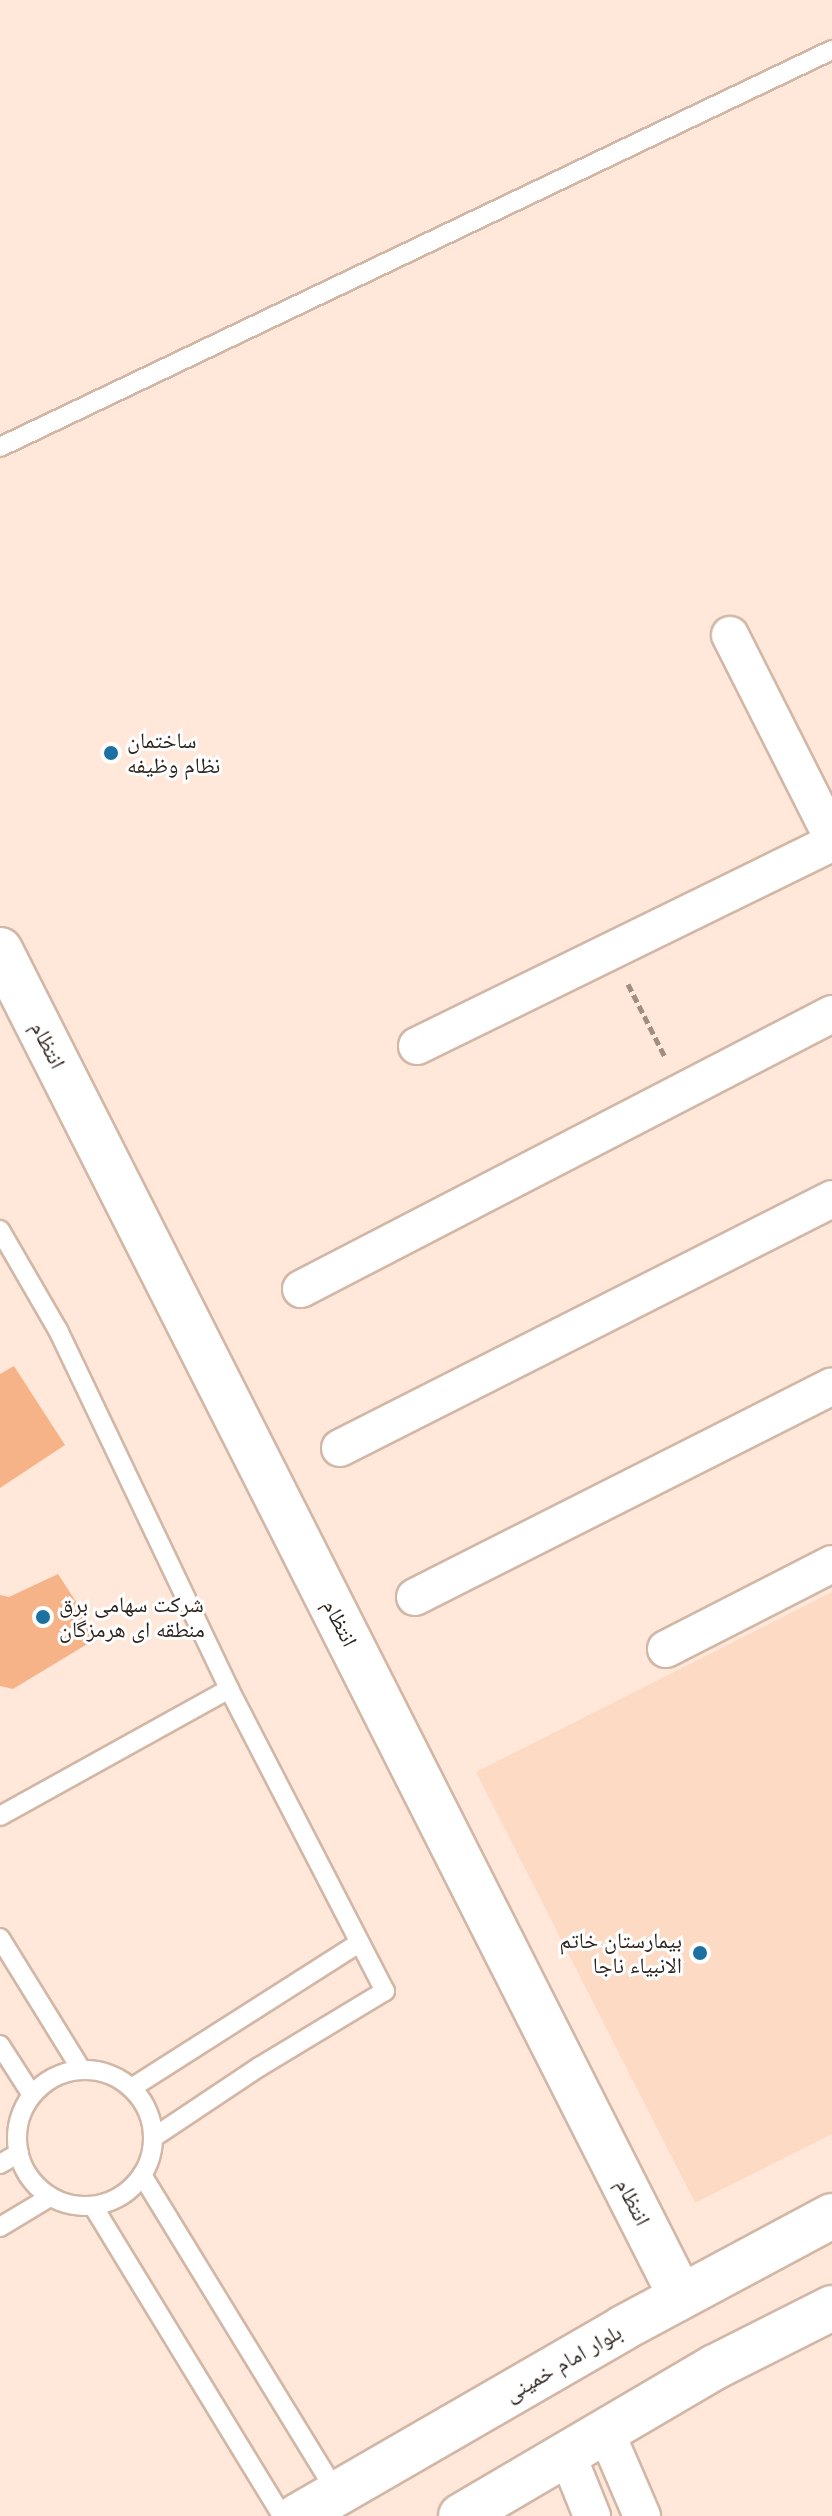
<!DOCTYPE html>
<meta charset="utf-8">
<style>
body{margin:0}
#map{position:relative;width:832px;height:2516px;overflow:hidden;background:#ffe8da;font-family:Lora,"Noto Naskh Arabic",serif}
div>[style]{position:absolute}
.built>*{inset:0;background:#fddac4}
.building>*{inset:0;background:#f7b388}
.path>*{height:5px;margin-top:-2.5px;transform-origin:0;background:repeating-linear-gradient(90deg,#9f8e84 0 8px,transparent 0 12px)}
.roads{filter:drop-shadow(2px 0 #d2b7a6) drop-shadow(-2px 0 #d2b7a6) drop-shadow(0 2px #d2b7a6) drop-shadow(0 -2px #d2b7a6)}
.lane>*{height:18px;margin:-9px;padding:0 9px;transform-origin:9px;border-radius:9px;background:#fff}
.lane>.ring{margin:-9px;padding:0;box-sizing:content-box;background:none;border:18px solid #fff;border-radius:50%}
.street>*{height:36px;margin:-18px;padding:0 18px;transform-origin:18px;border-radius:18px;background:#fff}
.secondary>*{height:44px;margin:-22px;padding:0 22px;transform-origin:22px;border-radius:22px;background:#fff}
.primary>*{height:44px;margin:-22px;padding:0 22px;transform-origin:22px;border-radius:22px;background:#fff}
.dots>*{width:22px;height:22px;translate:-50% -50%;box-sizing:border-box;border:4px solid #fff;border-radius:50%}
span{translate:-50% -50%;white-space:nowrap;text-align:center;line-height:1.15;-webkit-text-stroke:6px #fff;paint-order:stroke}
.poi-label{font-size:22px;color:#2d231d}
.left{translate:0 -50%;text-align:left}
.right{translate:-100% -50%;text-align:right}
.street-label{font-size:22px;color:#2d231d}
</style>
<div id="map">
<div class="built">
<i style="clip-path:polygon(832px 1592px,832px 2134px,695px 2203px,476px 1772px)"></i>
</div>
<div class="building">
<i style="clip-path:polygon(14px 1366px,65px 1445px,0 1488px,0 1374px)"></i>
<i style="clip-path:polygon(58px 1574px,99px 1637px,13px 1689px,0 1686px,0 1595px,9px 1597px)"></i>
</div>
<div class="path">
<i style="left:628px;top:984px;width:82px;rotate:63.1deg"></i>
</div>
<div class="roads">
<div class="lane">
<i style="left:0;top:447px;width:922px;rotate:-25.51deg"></i>
<i style="left:0;top:1230px;width:116px;rotate:59.9deg"></i>
<i style="left:58px;top:1330px;width:398px;rotate:64.5deg"></i>
<i style="left:229px;top:1689px;width:340px;rotate:62.7deg"></i>
<i style="left:385px;top:1991px;width:147px;rotate:148.9deg"></i>
<i style="left:259px;top:2067px;width:126px;rotate:146.3deg"></i>
<i style="left:0;top:1816px;width:262px;rotate:-29deg"></i>
<i style="left:0;top:1938px;width:154px;rotate:58.3deg"></i>
<i style="left:0;top:2045px;width:59px;rotate:57.4deg"></i>
<i class="ring" style="left:17px;top:2070px;width:118px;height:118px"></i>
<i style="left:133px;top:2087px;width:268px;rotate:-32.5deg"></i>
<i style="left:0;top:2164px;width:22px;rotate:-30deg"></i>
<i style="left:142px;top:2175px;width:371px;rotate:58.5deg"></i>
<i style="left:93px;top:2206px;width:363px;rotate:58.6deg"></i>
<i style="left:0;top:2227px;width:58px;rotate:-31deg"></i>
</div>
<div class="street">
<i style="left:730px;top:635px;width:226px;rotate:63.2deg"></i>
<i style="left:417px;top:1046px;width:462px;rotate:-26.1deg"></i>
<i style="left:301px;top:1289px;width:598px;rotate:-27.38deg"></i>
<i style="left:340px;top:1448px;width:551px;rotate:-26.84deg"></i>
<i style="left:415px;top:1597px;width:467px;rotate:-26.8deg"></i>
<i style="left:666px;top:1649px;width:186px;rotate:-27.1deg"></i>
<i style="left:605px;top:2430px;width:94px;rotate:66.7deg"></i>
<i style="left:567px;top:2454px;width:67px;rotate:68deg"></i>
</div>
<div class="secondary">
<i style="left:0;top:950px;width:1509px;rotate:63.18deg"></i>
</div>
<div class="primary">
<i style="left:298px;top:2516px;width:375px;rotate:-30deg"></i>
<i style="left:623px;top:2328px;width:237px;rotate:-28.2deg"></i>
<i style="left:461px;top:2516px;width:294px;rotate:-30.4deg"></i>
<i style="left:715px;top:2367px;width:131px;rotate:-26.8deg"></i>
</div>
</div>
<div class="dots">
<i style="left:111px;top:753px;background:#1d71a1"></i>
<i style="left:43px;top:1617px;background:#1d71a1"></i>
<i style="left:700px;top:1953px;background:#1d71a1"></i>
</div>
<div class="poi-label">
<span class="left" style="left:127px;top:753px">ساختمان<br>نظام وظیفه</span>
<span class="left" style="left:59px;top:1617px">شرکت سهامی برق<br>منطقه ای هرمزگان</span>
<span class="right" style="left:682px;top:1953px">بیمارستان خاتم<br>الانبیاء ناجا</span>
</div>
<div class="street-label">
<span style="left:48px;top:1045px;rotate:63deg">انتظام</span>
<span style="left:340px;top:1623px;rotate:63deg">انتظام</span>
<span style="left:633px;top:2202px;rotate:63deg">انتظام</span>
<span style="left:563px;top:2363px;rotate:-30deg">بلوار امام خمینی</span>
</div>
</div>
